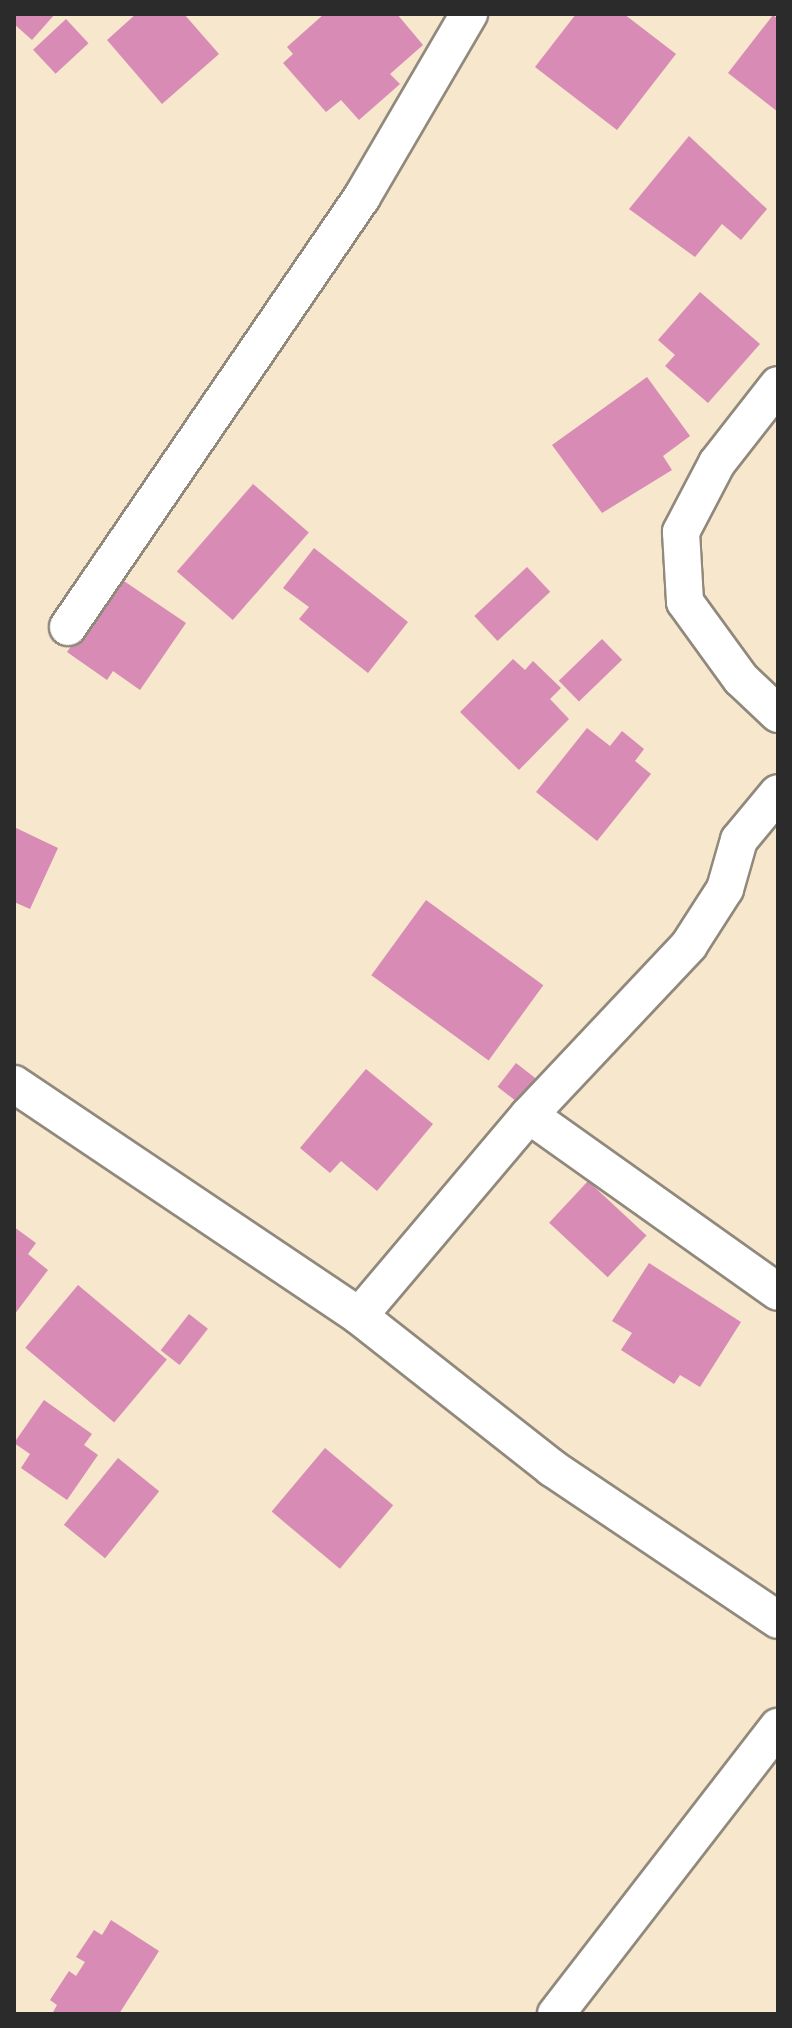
<!DOCTYPE html>
<style>
body{margin:0}
#map{position:relative;width:792px;height:2028px;overflow:hidden;background:#f6e7cd;font-family:Mali,sans-serif}
div>[style]{position:absolute}
.building>*{inset:0;background:#d78bb5;transform-origin:0 0}
.roads{filter:drop-shadow(2px 0 #90897c) drop-shadow(-2px 0 #90897c) drop-shadow(0 2px #90897c) drop-shadow(0 -2px #90897c)}
.street>*{height:36px;margin:-18px;padding:0 18px;transform-origin:18px;border-radius:18px;background:#fff}
span{translate:-50% -50%;white-space:nowrap;text-align:center;line-height:1.15;-webkit-text-stroke:7px #fcf5e5;paint-order:stroke}
.frame{position:absolute;inset:0;border:16px solid #2b2b2b;pointer-events:none}
</style>
<div id="map">
<div class="building">
<i style="clip-path:polygon(14px 14px,55px 14px,32px 40px,14px 24px)"></i>
<i style="clip-path:polygon(136px 14px,184px 14px,219px 54px,162px 104px,107px 40px)"></i>
<i style="clip-path:polygon(324px 14px,397px 14px,423px 45px,390px 74px,400px 84px,359px 120px,341px 100px,326px 112px,283px 63px,293px 54px,287px 47px)"></i>
<i style="clip-path:polygon(576px 14px,624px 14px,676px 54px,617px 130px,535px 67px)"></i>
<i style="clip-path:polygon(773px 15px,778px 19px,778px 112px,728px 73px)"></i>
<i style="left:66px;top:19px;width:33px;height:45px;rotate:47deg"></i>
<i style="clip-path:polygon(689px 136px,767px 209px,741px 240px,722px 224px,695px 257px,629px 209px)"></i>
<i style="clip-path:polygon(700px 292px,760px 344px,708px 403px,665px 366px,675px 355px,658px 340px)"></i>
<i style="clip-path:polygon(647px 377px,690px 436px,663px 456px,672px 470px,602px 513px,552px 445px)"></i>
<i style="left:253px;top:484px;width:74px;height:116px;rotate:41deg"></i>
<i style="clip-path:polygon(314px 548px,408px 622px,368px 673px,299px 619px,309px 607px,283px 588px)"></i>
<i style="left:527px;top:567px;width:34px;height:72px;rotate:47deg"></i>
<i style="clip-path:polygon(118px 577px,186px 623px,140px 690px,113px 671px,107px 680px,67px 652px)"></i>
<i style="left:602px;top:639px;width:29px;height:60px;rotate:46deg"></i>
<i style="clip-path:polygon(513px 659px,525px 670px,533px 661px,561px 688px,550px 699px,569px 719px,519px 770px,460px 712px)"></i>
<i style="clip-path:polygon(587px 728px,610px 746px,622px 731px,644px 749px,635px 761px,651px 774px,597px 841px,536px 792px)"></i>
<i style="clip-path:polygon(14px 827px,58px 848px,30px 909px,14px 902px)"></i>
<i style="left:426px;top:900px;width:145px;height:93px;rotate:36deg"></i>
<i style="left:516px;top:1063px;width:28px;height:30px;rotate:38deg"></i>
<i style="clip-path:polygon(366px 1069px,433px 1124px,377px 1191px,341px 1161px,330px 1173px,300px 1148px)"></i>
<i style="left:588px;top:1181px;width:80px;height:57px;rotate:43deg"></i>
<i style="clip-path:polygon(14px 1227px,36px 1243px,28px 1254px,48px 1270px,14px 1315px)"></i>
<i style="clip-path:polygon(649px 1263px,741px 1322px,700px 1387px,680px 1375px,674px 1384px,621px 1350px,632px 1333px,612px 1321px)"></i>
<i style="left:78px;top:1285px;width:116px;height:82px;rotate:40deg"></i>
<i style="left:189px;top:1314px;width:24px;height:46px;rotate:38deg"></i>
<i style="clip-path:polygon(44px 1400px,92px 1434px,84px 1445px,98px 1455px,67px 1500px,21px 1468px,30px 1454px,14px 1443px)"></i>
<i style="left:325px;top:1448px;width:89px;height:83px;rotate:40deg"></i>
<i style="left:118px;top:1458px;width:53px;height:86px;rotate:39deg"></i>
<i style="clip-path:polygon(111px 1920px,159px 1951px,119px 2014px,52px 2014px,57px 2005px,50px 2000px,69px 1971px,76px 1976px,85px 1962px,76px 1957px,94px 1930px,102px 1935px)"></i>
</div>
<div class="roads">
<div class="street">
<i style="left:778px;top:385px;width:99px;rotate:128deg"></i>
<i style="left:717px;top:463px;width:78px;rotate:117.6deg"></i>
<i style="left:681px;top:532px;width:70px;rotate:86.7deg"></i>
<i style="left:685px;top:602px;width:95px;rotate:54deg"></i>
<i style="left:741px;top:679px;width:51px;rotate:43.4deg"></i>
<i style="left:68px;top:627px;width:521px;rotate:-55.64deg"></i>
<i style="left:362px;top:197px;width:212px;rotate:-59.7deg"></i>
<i style="left:14px;top:1084px;width:416px;rotate:33.9deg"></i>
<i style="left:359px;top:1316px;width:246px;rotate:38.2deg"></i>
<i style="left:552px;top:1468px;width:272px;rotate:33.9deg"></i>
<i style="left:529px;top:1115px;width:305px;rotate:35.4deg"></i>
<i style="left:359px;top:1316px;width:263px;rotate:-49.8deg"></i>
<i style="left:529px;top:1115px;width:233px;rotate:-46.7deg"></i>
<i style="left:689px;top:945px;width:67px;rotate:-57.3deg"></i>
<i style="left:725px;top:889px;width:51px;rotate:-74.1deg"></i>
<i style="left:739px;top:840px;width:61px;rotate:-50.3deg"></i>
<i style="left:556px;top:2014px;width:363px;rotate:-52.3deg"></i>
</div>
</div>
<div class="frame"></div>
</div>
